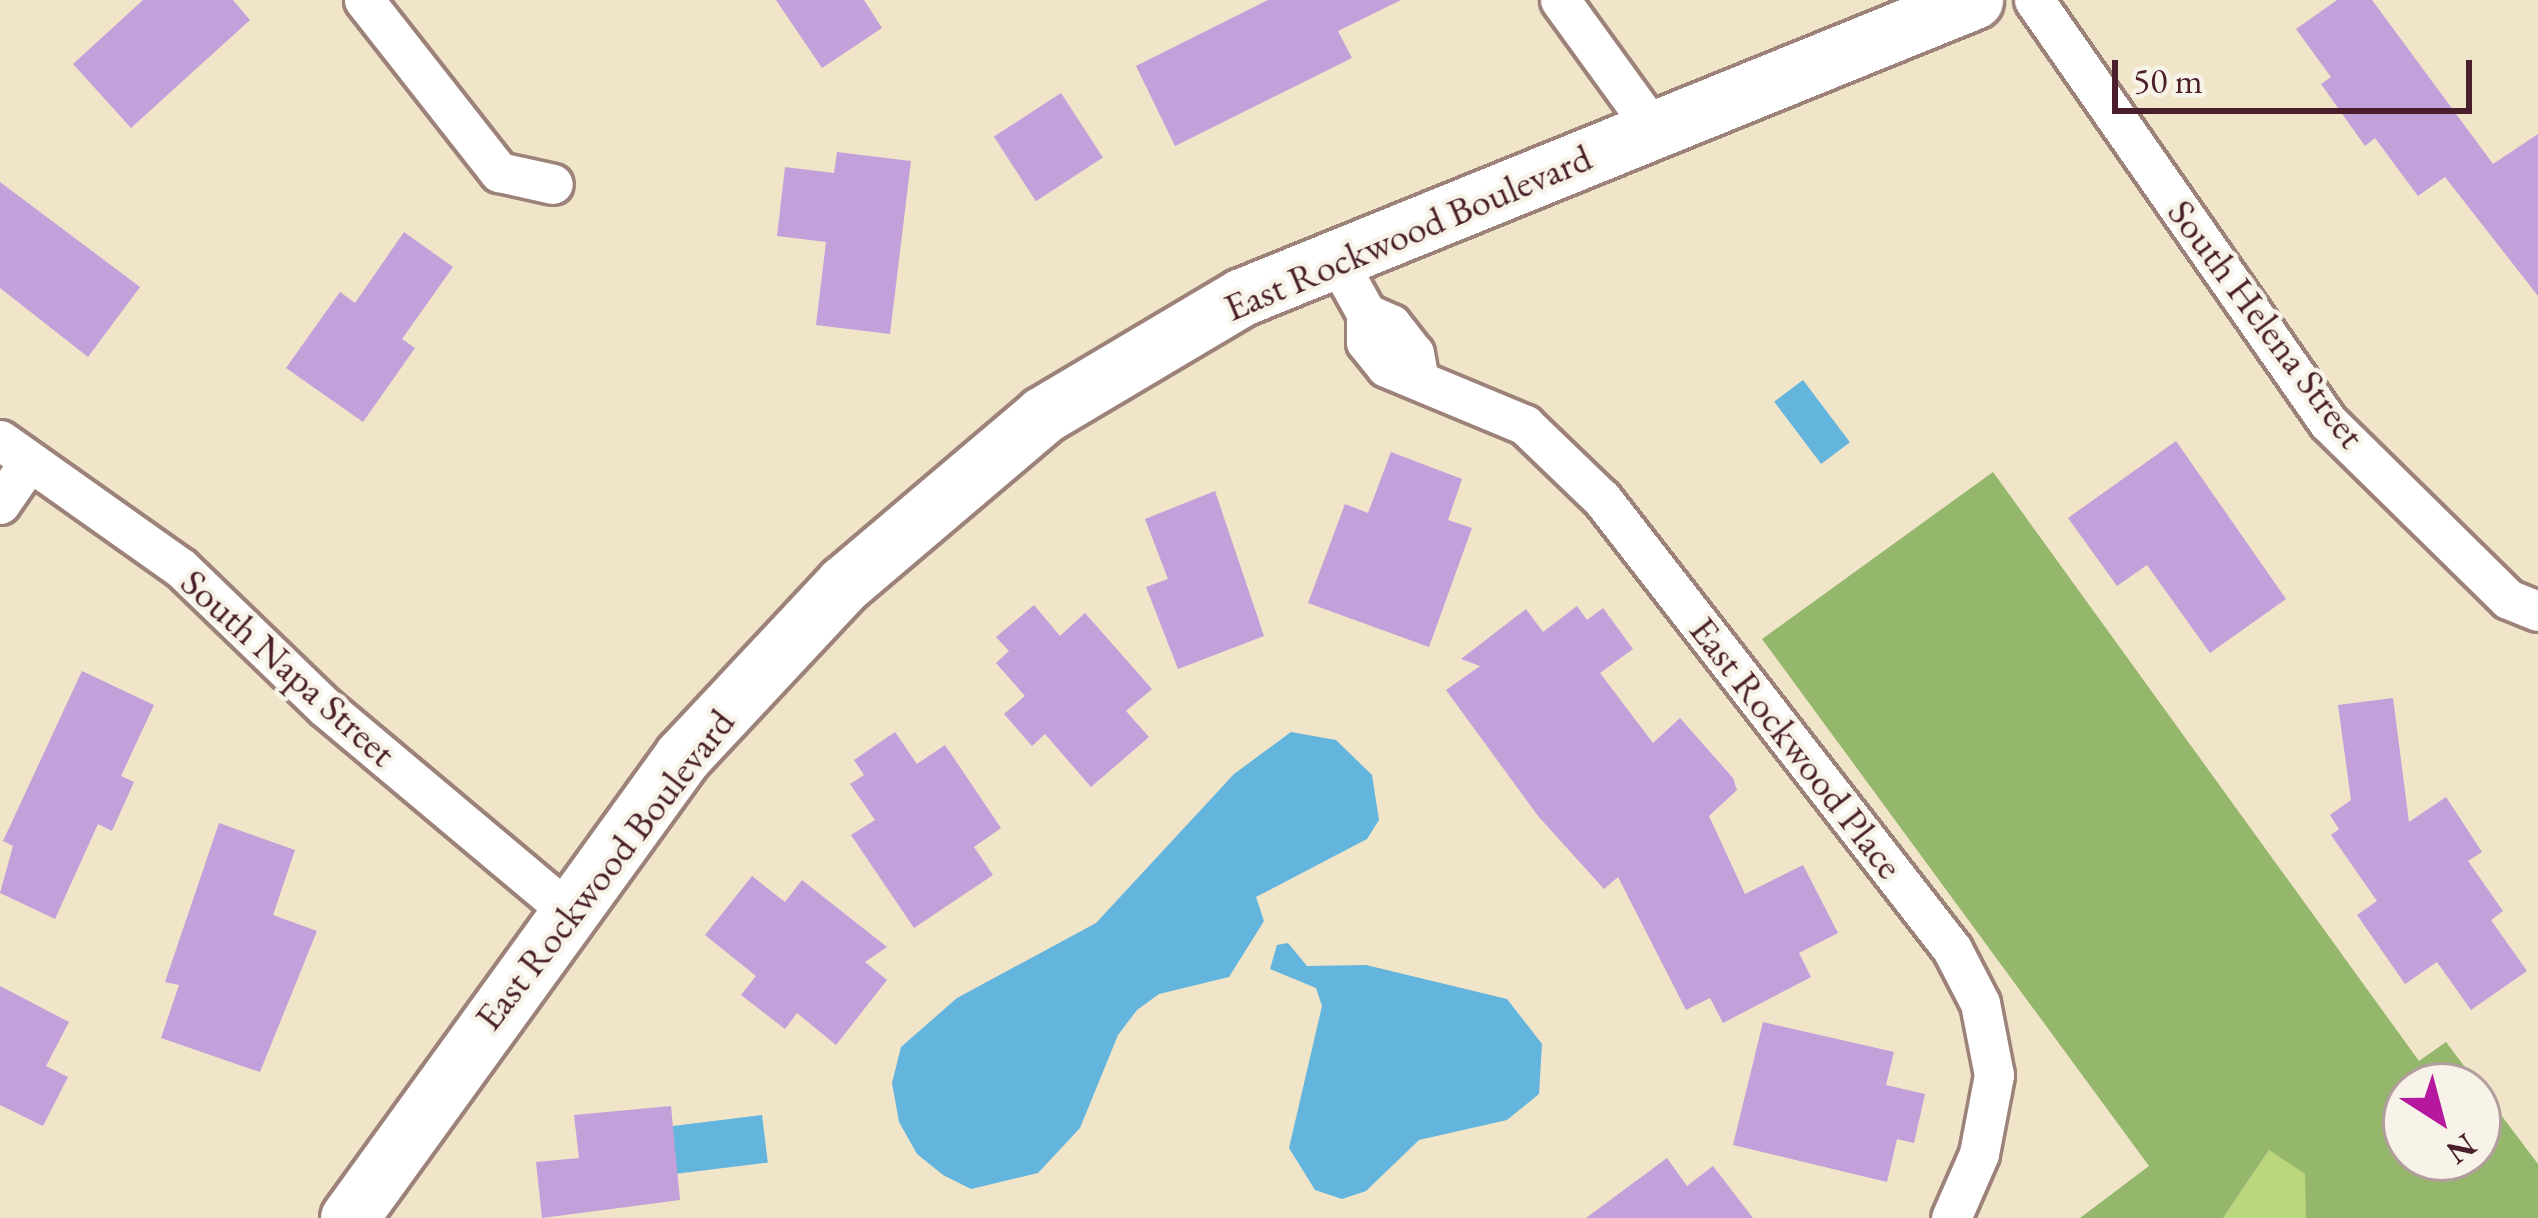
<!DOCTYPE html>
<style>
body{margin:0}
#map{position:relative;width:2538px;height:1218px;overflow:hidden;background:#f0e4c9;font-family:"EB Garamond",serif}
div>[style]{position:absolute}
.green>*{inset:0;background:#bbd67c}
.forest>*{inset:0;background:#94b76c}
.water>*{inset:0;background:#63b5de;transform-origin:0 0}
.building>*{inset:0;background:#c2a1da;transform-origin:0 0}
.roads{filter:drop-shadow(3px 0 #9d827a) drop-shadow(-3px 0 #9d827a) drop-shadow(0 3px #9d827a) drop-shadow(0 -3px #9d827a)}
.street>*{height:39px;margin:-19.5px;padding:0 19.5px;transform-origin:19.5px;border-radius:19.5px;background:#fff}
.secondary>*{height:57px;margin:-28.5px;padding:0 28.5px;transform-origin:28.5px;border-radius:28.5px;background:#fff}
span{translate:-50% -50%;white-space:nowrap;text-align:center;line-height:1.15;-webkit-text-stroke:9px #f7f3e8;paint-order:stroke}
.street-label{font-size:39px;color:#4a1f2b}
.north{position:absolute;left:2382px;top:1062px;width:120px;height:120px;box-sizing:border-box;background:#f7f3e8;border:3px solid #b29e9c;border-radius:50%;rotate:144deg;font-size:33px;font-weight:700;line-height:48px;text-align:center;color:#4a1f2b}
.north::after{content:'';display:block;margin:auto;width:42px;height:54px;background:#b5179e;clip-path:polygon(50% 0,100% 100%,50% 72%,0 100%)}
.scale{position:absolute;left:2112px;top:60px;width:360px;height:54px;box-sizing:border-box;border:6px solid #4a1f2b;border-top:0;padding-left:15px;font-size:36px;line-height:42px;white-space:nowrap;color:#4a1f2b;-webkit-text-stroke:9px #f7f3e8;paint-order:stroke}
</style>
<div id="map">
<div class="green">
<i style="clip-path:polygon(2269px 1150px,2306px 1174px,2306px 1218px,2223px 1218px)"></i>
</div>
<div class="forest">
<i style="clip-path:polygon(evenodd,1993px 472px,2419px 1061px,2446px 1042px,2538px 1164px,2538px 1218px,2306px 1218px,2305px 1174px,2269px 1150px,2223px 1218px,2080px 1218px,2149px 1166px,1762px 639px,1993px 472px,2406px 1086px,2478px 1086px,2478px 1158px,2406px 1158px,2406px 1086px)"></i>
</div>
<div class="water">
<i style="left:1803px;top:380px;width:78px;height:36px;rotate:53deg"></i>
<i style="clip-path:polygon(1291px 732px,1336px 740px,1372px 775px,1379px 820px,1367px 839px,1256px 897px,1264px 921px,1229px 977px,1159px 994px,1137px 1010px,1118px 1035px,1080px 1128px,1038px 1173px,971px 1189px,943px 1175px,917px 1154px,899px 1122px,892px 1083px,901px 1047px,957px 998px,1096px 923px,1234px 774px)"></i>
<i style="clip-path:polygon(1288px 943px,1307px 966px,1366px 965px,1507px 999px,1542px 1044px,1539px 1094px,1507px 1120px,1419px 1140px,1366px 1191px,1342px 1199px,1315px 1190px,1289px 1148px,1322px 1006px,1316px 988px,1270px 969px,1277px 945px)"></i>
<i style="left:762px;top:1115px;width:48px;height:92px;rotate:83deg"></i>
</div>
<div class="building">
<i style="clip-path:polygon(143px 0,233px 0,250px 20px,131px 128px,73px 64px)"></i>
<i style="clip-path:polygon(776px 0,864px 0,882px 28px,822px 68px)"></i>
<i style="clip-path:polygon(1268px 0,1401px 0,1338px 31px,1352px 58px,1175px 146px,1136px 66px)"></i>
<i style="clip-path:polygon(2337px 0,2372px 0,2493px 164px,2538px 134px,2538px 296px,2445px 177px,2418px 196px,2375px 138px,2365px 146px,2321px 84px,2331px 77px,2296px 29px)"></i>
<i style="left:1061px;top:93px;width:77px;height:80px;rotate:57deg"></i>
<i style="clip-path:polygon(837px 152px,911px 161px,890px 334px,816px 325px,826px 242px,777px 236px,785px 167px,834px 173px)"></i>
<i style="clip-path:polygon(0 182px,140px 287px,88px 357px,0 288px)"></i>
<i style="clip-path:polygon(404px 232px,453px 267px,402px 339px,415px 348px,363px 422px,286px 368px,340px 292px,355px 303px)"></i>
<i style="clip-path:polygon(2176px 441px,2286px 599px,2210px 653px,2147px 565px,2117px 586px,2068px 518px)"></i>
<i style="clip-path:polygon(1391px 452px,1462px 479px,1448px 520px,1472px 528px,1429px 647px,1308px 603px,1345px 504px,1368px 513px)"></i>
<i style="clip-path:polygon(1215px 491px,1264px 636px,1178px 669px,1146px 587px,1168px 579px,1145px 519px)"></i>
<i style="clip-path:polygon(1034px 605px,1060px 636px,1085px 613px,1152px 689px,1126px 711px,1149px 737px,1091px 787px,1045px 734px,1032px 746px,1004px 714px,1025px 696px,996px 663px,1009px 651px,996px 637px)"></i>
<i style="clip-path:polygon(1577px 606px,1587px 620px,1603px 608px,1633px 649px,1600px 673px,1653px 743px,1680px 718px,1733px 778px,1737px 790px,1709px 816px,1745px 894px,1803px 865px,1838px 933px,1799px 953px,1811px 977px,1723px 1023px,1710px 998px,1686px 1010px,1618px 877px,1604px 889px,1538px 816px,1446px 690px,1480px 666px,1461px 659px,1526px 609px,1543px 632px)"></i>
<i style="clip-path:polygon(82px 671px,154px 705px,121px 776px,134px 782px,112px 831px,98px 824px,55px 919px,0 893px,13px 846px,3px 841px)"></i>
<i style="clip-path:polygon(2393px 698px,2409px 822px,2446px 797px,2482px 852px,2468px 861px,2503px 911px,2491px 920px,2527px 971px,2471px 1010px,2437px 962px,2405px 984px,2357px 915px,2377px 901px,2331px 835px,2339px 829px,2330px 815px,2351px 800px,2338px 705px)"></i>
<i style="clip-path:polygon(895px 732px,917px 764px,945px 745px,1001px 828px,974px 847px,993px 875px,914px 928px,851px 835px,875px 820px,850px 784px,864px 775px,854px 760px)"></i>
<i style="clip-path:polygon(219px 823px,295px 850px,273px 915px,317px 931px,260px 1072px,161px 1038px,179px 985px,165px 982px)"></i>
<i style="clip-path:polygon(752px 876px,785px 902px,802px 880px,887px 947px,865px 962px,887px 980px,836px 1045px,797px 1013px,785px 1029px,741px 995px,756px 976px,705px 935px)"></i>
<i style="clip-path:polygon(0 986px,69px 1022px,46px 1066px,68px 1077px,43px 1126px,0 1105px)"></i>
<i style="clip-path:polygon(1763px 1022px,1894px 1052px,1886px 1085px,1925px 1094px,1914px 1143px,1897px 1139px,1887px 1182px,1733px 1145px)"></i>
<i style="clip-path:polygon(671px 1106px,680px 1200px,542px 1218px,536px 1162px,579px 1158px,574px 1115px)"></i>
<i style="clip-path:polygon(1667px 1158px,1687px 1186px,1713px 1166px,1753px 1218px,1586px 1218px)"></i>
</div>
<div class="roads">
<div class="street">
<i style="left:364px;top:0;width:219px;rotate:51.9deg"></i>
<i style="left:499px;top:172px;width:55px;rotate:12.5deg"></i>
<i style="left:1560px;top:0;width:160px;rotate:54.1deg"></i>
<i style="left:2034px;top:0;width:514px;rotate:55.14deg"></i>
<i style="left:2328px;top:422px;width:252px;rotate:44.5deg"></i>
<i style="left:2508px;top:599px;width:32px;rotate:22deg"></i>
<i style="left:1336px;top:259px;width:62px;rotate:60.9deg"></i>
<i style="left:1366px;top:313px;width:29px;rotate:90deg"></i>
<i style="left:1366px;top:342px;width:32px;rotate:51deg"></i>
<i style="left:1386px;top:367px;width:151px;rotate:22.6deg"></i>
<i style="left:1525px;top:425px;width:107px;rotate:43.9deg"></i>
<i style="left:1602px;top:499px;width:570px;rotate:52.13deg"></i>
<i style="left:1952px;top:949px;width:61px;rotate:62.6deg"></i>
<i style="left:1980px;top:1003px;width:73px;rotate:79deg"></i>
<i style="left:1994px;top:1075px;width:80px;rotate:100.8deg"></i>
<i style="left:1979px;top:1154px;width:70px;rotate:113.6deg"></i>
<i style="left:1366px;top:313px;width:27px;rotate:24deg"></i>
<i style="left:1391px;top:324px;width:37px;rotate:52deg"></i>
<i style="left:1414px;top:353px;width:23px;rotate:80deg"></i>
<i style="left:0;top:440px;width:222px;rotate:35.3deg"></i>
<i style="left:181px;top:568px;width:200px;rotate:44deg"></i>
<i style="left:325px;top:707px;width:316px;rotate:40deg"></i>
<i style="left:0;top:504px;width:51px;rotate:-55.4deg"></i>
</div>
<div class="secondary">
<i style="left:349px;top:1218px;width:570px;rotate:-54.14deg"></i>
<i style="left:683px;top:756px;width:236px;rotate:-46.9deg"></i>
<i style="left:844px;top:584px;width:261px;rotate:-40.3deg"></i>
<i style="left:1043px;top:415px;width:231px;rotate:-30.7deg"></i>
<i style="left:1242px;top:297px;width:790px;rotate:-22.08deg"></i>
</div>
</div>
<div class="street-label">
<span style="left:1408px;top:233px;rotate:-23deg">East Rockwood Boulevard</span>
<span style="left:2266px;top:324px;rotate:53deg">South Helena Street</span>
<span style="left:288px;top:668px;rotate:42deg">South Napa Street</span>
<span style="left:1796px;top:748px;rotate:52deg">East Rockwood Place</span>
<span style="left:605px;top:870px;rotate:-52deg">East Rockwood Boulevard</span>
</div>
<div class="north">N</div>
<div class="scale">50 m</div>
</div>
